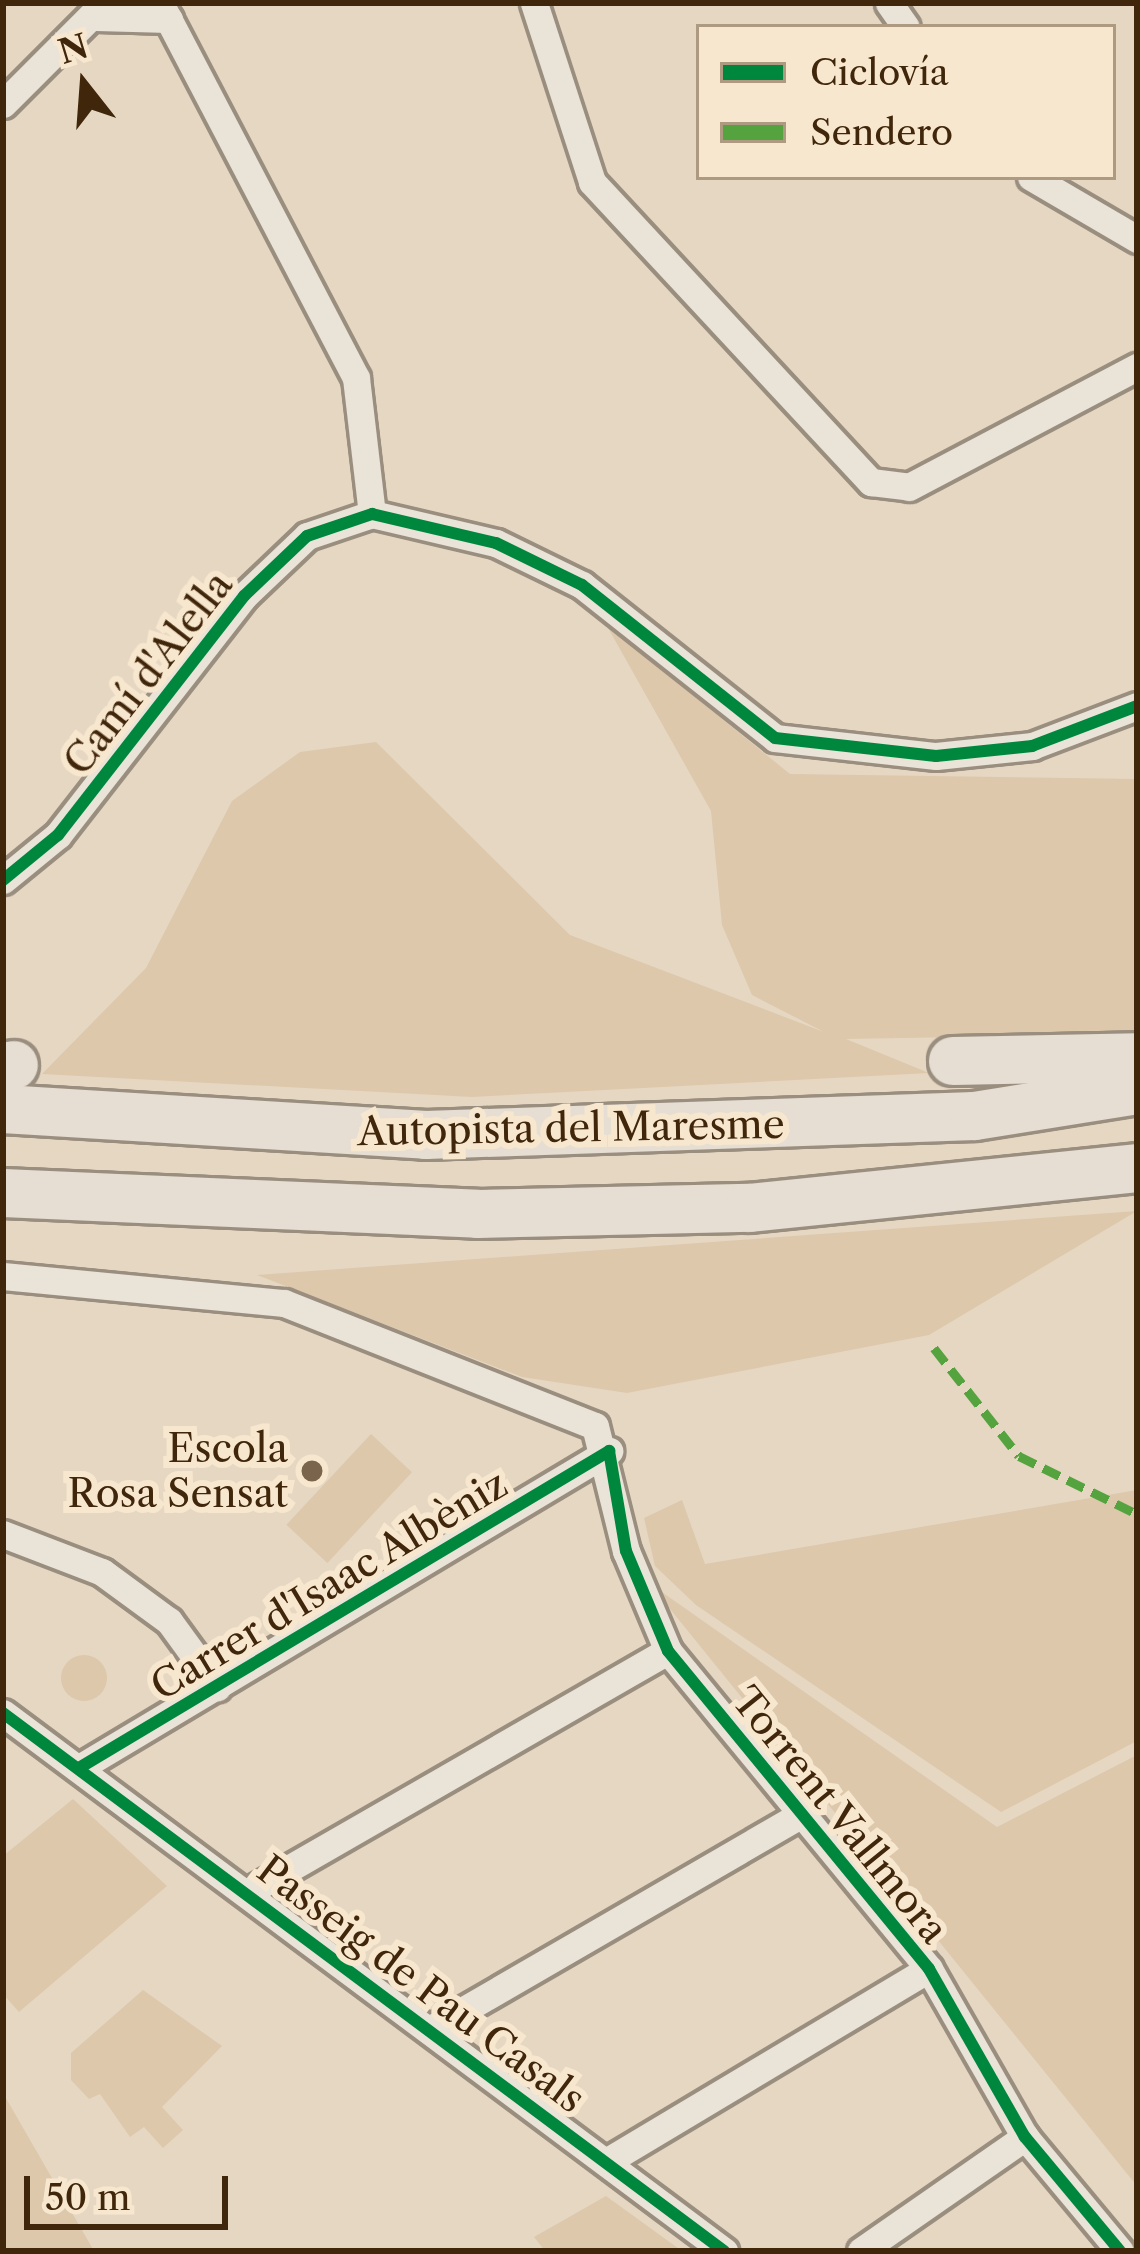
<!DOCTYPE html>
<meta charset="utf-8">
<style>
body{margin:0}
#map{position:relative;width:1140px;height:2254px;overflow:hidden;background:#e6d7c3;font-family:"Libre Caslon Text",serif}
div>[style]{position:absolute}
.green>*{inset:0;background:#ddc8ab;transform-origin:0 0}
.round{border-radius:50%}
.roads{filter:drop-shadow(3px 0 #9a8e7f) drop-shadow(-3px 0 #9a8e7f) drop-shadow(0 3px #9a8e7f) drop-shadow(0 -3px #9a8e7f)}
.minor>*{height:27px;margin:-13.5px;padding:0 13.5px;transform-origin:13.5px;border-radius:13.5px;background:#eae3d8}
.motorway>*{height:48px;margin:-24px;padding:0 24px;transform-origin:24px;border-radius:24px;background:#e6ded2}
.quiet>*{height:9px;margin-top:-4.5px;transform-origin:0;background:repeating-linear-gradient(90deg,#54a33e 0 18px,transparent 0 27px)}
.cycleway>*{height:12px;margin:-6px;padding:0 6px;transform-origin:6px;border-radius:6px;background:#00873e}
.dots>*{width:33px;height:33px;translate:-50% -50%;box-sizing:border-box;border:6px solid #f8e7cf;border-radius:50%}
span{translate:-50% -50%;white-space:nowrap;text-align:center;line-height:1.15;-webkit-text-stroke:12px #f8e7cf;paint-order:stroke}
.street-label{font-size:39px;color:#40260a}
.poi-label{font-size:39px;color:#40260a}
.right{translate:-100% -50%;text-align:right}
.frame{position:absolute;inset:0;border:6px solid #40260a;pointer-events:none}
.legend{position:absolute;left:696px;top:24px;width:420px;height:156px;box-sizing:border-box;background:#f8e7cf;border:3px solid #ae9a80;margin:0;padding:15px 21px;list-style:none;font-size:36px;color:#40260a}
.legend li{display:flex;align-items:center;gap:24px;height:60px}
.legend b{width:60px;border:3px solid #ae9a80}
.north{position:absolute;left:24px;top:24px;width:120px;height:120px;-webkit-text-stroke:9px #f8e7cf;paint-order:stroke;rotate:343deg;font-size:33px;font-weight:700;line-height:48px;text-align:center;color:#40260a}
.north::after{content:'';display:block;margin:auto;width:42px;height:54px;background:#40260a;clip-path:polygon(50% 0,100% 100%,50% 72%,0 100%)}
.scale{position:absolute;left:24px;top:2176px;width:204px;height:54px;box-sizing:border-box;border:6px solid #40260a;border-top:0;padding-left:15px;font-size:36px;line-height:42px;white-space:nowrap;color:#40260a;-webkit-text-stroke:9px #f8e7cf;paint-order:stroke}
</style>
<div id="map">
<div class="green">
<i style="clip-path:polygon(607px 626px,790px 774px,1137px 779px,1137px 1034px,846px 1039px,929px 1073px,472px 1097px,42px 1074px,146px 968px,232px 801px,300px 752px,376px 742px,570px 935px,824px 1032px,752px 995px,722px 925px,711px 811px)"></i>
<i style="clip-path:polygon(1137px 1211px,929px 1335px,627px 1393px,522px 1377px,257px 1275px)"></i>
<i style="left:371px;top:1434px;width:56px;height:124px;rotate:43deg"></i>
<i style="clip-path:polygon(1137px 1490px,1137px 1741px,1001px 1812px,696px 1605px,655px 1566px,644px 1518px,682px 1500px,705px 1564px)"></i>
<i style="clip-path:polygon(649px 1583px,997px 1827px,1137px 1755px,1137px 2186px)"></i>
<i class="round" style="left:61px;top:1655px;width:46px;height:46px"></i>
<i style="clip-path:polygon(73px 1799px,167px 1886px,19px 2012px,3px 1994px,3px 1856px)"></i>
<i style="clip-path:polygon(143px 1990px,222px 2046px,162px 2107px,183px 2130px,163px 2148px,144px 2127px,130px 2137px,100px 2094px,89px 2099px,71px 2080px,71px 2053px)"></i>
<i style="clip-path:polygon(3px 2093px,94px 2251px,3px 2251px)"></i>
<i style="clip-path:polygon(606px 2196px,682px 2251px,545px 2251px,534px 2237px)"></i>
</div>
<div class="roads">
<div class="minor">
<i style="left:160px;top:3px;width:423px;rotate:62.4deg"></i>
<i style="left:356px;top:378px;width:137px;rotate:83.3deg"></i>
<i style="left:534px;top:3px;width:188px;rotate:72deg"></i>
<i style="left:592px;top:182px;width:410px;rotate:47.1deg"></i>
<i style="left:871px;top:482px;width:38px;rotate:7deg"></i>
<i style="left:909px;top:487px;width:258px;rotate:-27.8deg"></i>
<i style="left:889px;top:3px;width:29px;rotate:55deg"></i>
<i style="left:96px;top:17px;width:73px;rotate:1.6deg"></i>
<i style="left:3px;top:104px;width:143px;rotate:-45deg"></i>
<i style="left:1031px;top:177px;width:123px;rotate:30.3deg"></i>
<i style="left:3px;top:880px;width:71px;rotate:-39.3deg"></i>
<i style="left:58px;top:835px;width:303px;rotate:-52.1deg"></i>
<i style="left:244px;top:596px;width:87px;rotate:-43.6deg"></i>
<i style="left:307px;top:536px;width:69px;rotate:-18.7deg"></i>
<i style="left:372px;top:514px;width:127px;rotate:13.2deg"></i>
<i style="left:496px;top:543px;width:96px;rotate:26deg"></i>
<i style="left:582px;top:585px;width:246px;rotate:38.4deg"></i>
<i style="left:775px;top:738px;width:162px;rotate:6.4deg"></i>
<i style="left:936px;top:756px;width:97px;rotate:-5.9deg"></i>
<i style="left:1032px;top:746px;width:112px;rotate:-20.9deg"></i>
<i style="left:3px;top:1276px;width:282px;rotate:5.5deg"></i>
<i style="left:284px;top:1303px;width:334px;rotate:21.6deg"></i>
<i style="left:595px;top:1426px;width:129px;rotate:76.1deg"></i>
<i style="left:626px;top:1551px;width:108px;rotate:67.2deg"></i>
<i style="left:668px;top:1651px;width:411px;rotate:50.6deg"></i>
<i style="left:929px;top:1969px;width:193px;rotate:60.3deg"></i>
<i style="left:1025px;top:2137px;width:148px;rotate:50.2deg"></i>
<i style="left:3px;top:1534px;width:106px;rotate:21deg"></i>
<i style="left:102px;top:1572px;width:83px;rotate:36.2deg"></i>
<i style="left:169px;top:1621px;width:82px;rotate:54deg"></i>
<i style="left:3px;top:1713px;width:900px;rotate:36.73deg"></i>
<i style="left:79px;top:1768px;width:618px;rotate:-30.88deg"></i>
<i style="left:250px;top:1891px;width:482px;rotate:-29.9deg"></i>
<i style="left:431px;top:2029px;width:427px;rotate:-30.1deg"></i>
<i style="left:606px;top:2162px;width:376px;rotate:-30.9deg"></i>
<i style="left:861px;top:2251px;width:200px;rotate:-34.8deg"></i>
</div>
<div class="motorway">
<i style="left:953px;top:1061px;width:184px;rotate:-1.2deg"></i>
<i style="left:3px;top:1067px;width:11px;rotate:-10deg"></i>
<i style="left:3px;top:1109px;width:424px;rotate:3.5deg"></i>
<i style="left:426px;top:1135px;width:549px;rotate:-1.98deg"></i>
<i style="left:975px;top:1116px;width:164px;rotate:-9.1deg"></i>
<i style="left:3px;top:1193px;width:475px;rotate:2.5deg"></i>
<i style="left:478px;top:1214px;width:272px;rotate:-1.3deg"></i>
<i style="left:750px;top:1208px;width:389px;rotate:-5.9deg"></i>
</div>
</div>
<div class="quiet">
<i style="left:934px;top:1348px;width:137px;rotate:51.8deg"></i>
<i style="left:1019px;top:1456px;width:131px;rotate:26.2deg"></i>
</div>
<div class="cycleway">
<i style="left:3px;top:880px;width:71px;rotate:-39.3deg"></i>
<i style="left:58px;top:835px;width:303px;rotate:-52.1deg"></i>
<i style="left:244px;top:596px;width:87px;rotate:-43.6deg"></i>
<i style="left:307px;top:536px;width:69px;rotate:-18.7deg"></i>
<i style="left:372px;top:514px;width:127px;rotate:13.2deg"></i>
<i style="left:496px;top:543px;width:96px;rotate:26deg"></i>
<i style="left:582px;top:585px;width:246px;rotate:38.4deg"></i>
<i style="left:775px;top:738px;width:162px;rotate:6.4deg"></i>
<i style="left:936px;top:756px;width:97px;rotate:-5.9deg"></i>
<i style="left:1032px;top:746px;width:112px;rotate:-20.9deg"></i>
<i style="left:3px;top:1713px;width:900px;rotate:36.73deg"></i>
<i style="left:79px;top:1768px;width:618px;rotate:-30.88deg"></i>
<i style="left:609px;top:1451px;width:101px;rotate:80.4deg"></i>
<i style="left:626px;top:1551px;width:108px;rotate:67.2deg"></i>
<i style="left:668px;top:1651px;width:411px;rotate:50.6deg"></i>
<i style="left:929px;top:1969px;width:193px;rotate:60.3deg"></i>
<i style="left:1025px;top:2137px;width:148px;rotate:50.2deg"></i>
</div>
<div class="dots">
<i style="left:312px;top:1471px;background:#7a644b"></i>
</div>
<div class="street-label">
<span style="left:148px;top:673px;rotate:-52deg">Camí d'Alella</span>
<span style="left:571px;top:1128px;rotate:-1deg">Autopista del Maresme</span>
<span style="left:329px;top:1585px;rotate:-31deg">Carrer d'Isaac Albèniz</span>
<span style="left:840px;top:1815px;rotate:51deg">Torrent Vallmora</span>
<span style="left:421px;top:1984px;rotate:37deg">Passeig de Pau Casals</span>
</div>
<div class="poi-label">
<span class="right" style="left:288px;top:1471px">Escola<br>Rosa Sensat</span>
</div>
<div class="frame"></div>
<ul class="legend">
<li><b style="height:15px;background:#00873e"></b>Ciclovía</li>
<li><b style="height:15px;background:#54a33e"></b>Sendero</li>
</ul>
<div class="north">N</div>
<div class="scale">50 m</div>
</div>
